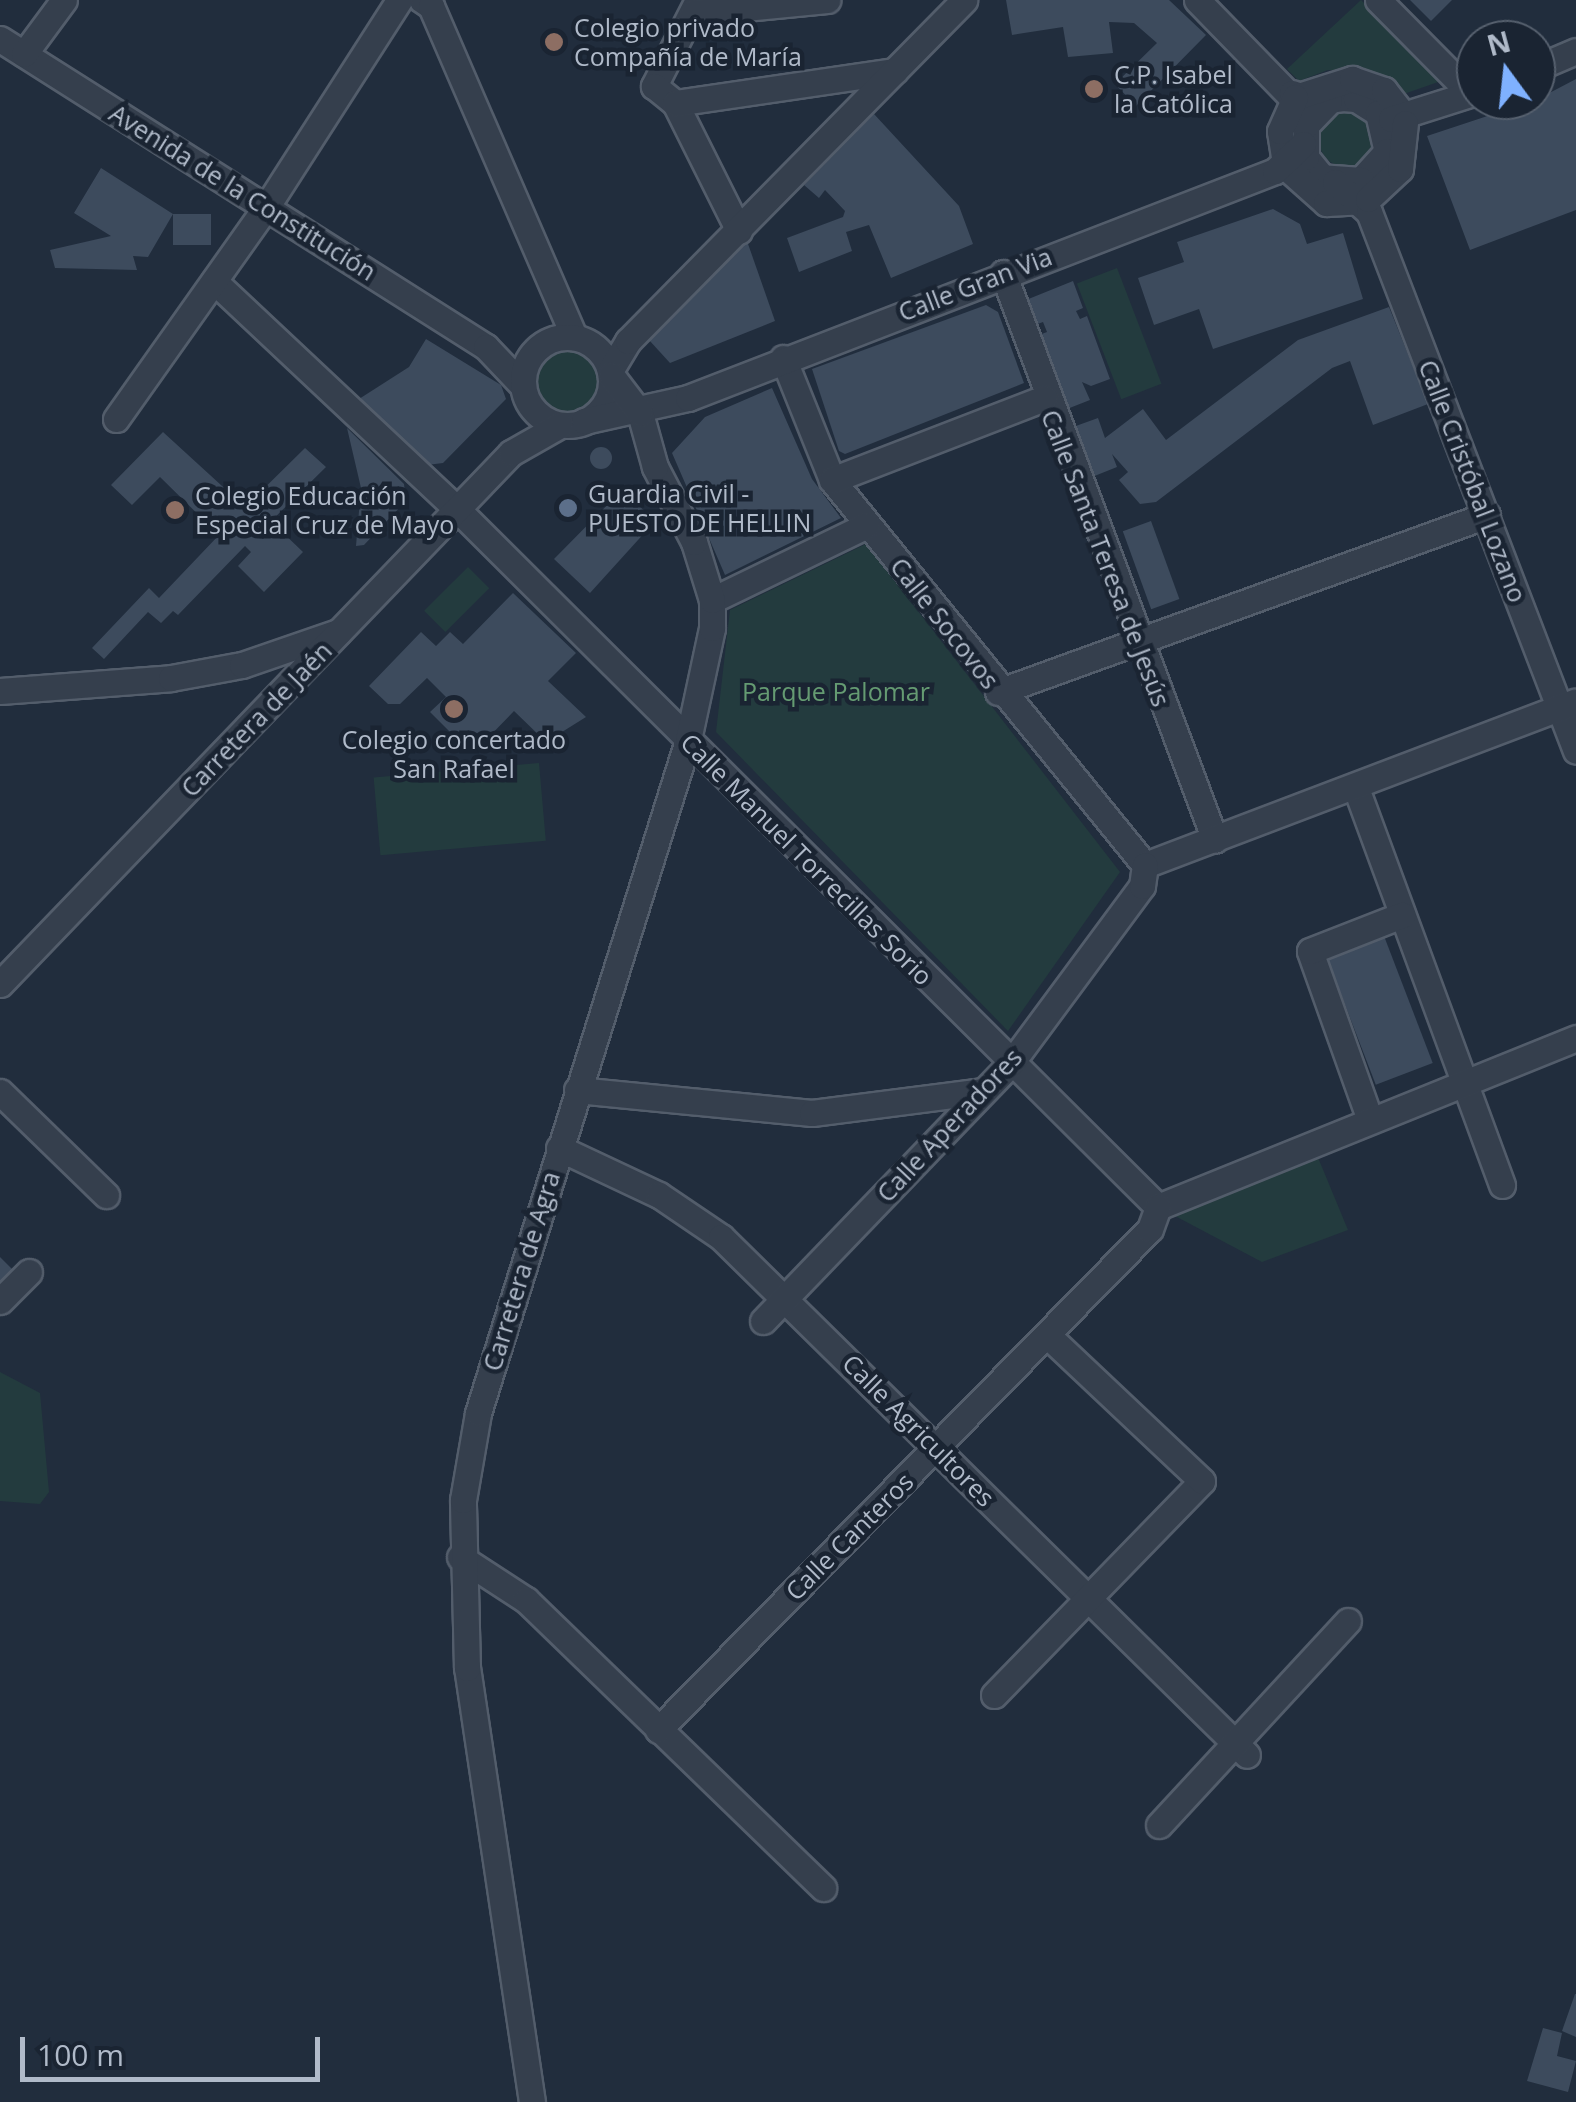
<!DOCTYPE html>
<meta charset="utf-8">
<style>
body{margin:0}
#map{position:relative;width:1576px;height:2102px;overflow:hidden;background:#212d3d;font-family:"Open Sans",sans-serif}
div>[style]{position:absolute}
.green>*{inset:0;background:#233b3e;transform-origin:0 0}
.round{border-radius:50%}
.building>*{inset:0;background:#3d4b5d;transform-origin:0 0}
.roads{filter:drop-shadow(2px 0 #535d6b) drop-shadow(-2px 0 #535d6b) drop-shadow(0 2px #535d6b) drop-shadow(0 -2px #535d6b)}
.minor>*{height:25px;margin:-12.5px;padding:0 12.5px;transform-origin:12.5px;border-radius:12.5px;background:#353f4d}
.minor>.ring{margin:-12.5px;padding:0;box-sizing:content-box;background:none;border:25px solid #353f4d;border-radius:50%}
.dots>*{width:28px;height:28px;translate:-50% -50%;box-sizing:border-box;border:5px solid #1a2432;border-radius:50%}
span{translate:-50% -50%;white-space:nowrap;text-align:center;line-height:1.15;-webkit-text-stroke:9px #1a2432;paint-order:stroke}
.poi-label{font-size:25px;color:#b0bac9}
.left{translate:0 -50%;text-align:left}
.street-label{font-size:25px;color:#b0bac9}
.park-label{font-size:25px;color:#659b72}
.north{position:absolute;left:1456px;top:20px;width:100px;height:100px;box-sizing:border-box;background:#1a2432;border:2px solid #56606e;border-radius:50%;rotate:345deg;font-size:28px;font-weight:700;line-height:40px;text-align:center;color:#b0bac9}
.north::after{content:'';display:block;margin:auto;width:35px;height:45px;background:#7fb1ff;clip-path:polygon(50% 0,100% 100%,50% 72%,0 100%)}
.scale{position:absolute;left:20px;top:2037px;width:300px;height:45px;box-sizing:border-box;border:5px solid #b0bac9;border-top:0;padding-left:12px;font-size:30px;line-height:35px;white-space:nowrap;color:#b0bac9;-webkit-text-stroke:8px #1a2432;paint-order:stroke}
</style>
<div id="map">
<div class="green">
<i style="clip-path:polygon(1361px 0,1441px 81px,1401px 95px,1377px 74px,1328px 70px,1299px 81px,1287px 69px)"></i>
<i class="round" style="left:1319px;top:113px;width:54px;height:54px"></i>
<i style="left:1117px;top:268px;width:124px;height:43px;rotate:69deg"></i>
<i class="round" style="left:532px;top:347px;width:66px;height:66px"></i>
<i style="clip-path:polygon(866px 544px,1120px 872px,1008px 1031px,716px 732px,730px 610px)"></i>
<i style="left:468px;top:567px;width:30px;height:62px;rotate:45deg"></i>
<i style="left:539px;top:763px;width:78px;height:166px;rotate:85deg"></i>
<i style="clip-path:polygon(1312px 1143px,1348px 1230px,1262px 1262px,1158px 1207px)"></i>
<i style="clip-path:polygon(0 1372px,40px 1393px,49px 1492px,40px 1504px,0 1501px)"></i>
</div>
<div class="building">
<i style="clip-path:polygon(1006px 0,1169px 0,1206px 35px,1136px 106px,1115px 84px,1157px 43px,1134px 23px,1109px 22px,1113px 53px,1068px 57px,1063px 27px,1012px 35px)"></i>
<i style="clip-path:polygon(1410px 0,1452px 0,1431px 21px)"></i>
<i style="clip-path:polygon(1576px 79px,1576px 210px,1470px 250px,1427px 136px,1536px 100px)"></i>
<i style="clip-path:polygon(874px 114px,959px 206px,973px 244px,891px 278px,869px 225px,846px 232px,852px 251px,799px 272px,787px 238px,843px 217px,845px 211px,825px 190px,819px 198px,804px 185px)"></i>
<i style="clip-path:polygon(101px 168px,173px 214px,148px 257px,133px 256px,137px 270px,55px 268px,50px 250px,111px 236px,74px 213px)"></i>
<i style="clip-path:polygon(1273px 209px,1300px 224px,1307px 244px,1343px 233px,1363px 299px,1213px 349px,1199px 309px,1154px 325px,1138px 278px,1184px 262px,1177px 242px)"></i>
<i style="left:173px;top:214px;width:38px;height:31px"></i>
<i style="clip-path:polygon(747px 241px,775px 321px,670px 363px,649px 340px)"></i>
<i style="clip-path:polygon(1073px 281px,1083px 308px,1076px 311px,1080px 319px,1087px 316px,1110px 379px,1091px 386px,1082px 382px,1090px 400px,1067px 409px,1039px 335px,1047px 332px,1043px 322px,1035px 325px,1026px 300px)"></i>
<i style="clip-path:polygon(986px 305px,998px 312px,1024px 383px,845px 454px,839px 451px,812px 369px)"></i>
<i style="clip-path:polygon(1389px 307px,1428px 404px,1373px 425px,1350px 361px,1332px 368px,1156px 502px,1140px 504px,1119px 480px,1128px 472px,1112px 454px,1117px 467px,1092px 477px,1073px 427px,1098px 418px,1105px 438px,1143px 409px,1166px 440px,1298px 340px)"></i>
<i style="clip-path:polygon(426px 339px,501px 385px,506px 399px,443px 463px,427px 465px,359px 399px,409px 367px)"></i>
<i style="clip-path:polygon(772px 388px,812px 479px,841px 518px,725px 575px,672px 453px,705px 417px)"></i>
<i style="clip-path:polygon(347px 428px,404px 484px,406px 501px,364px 545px,356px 546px,361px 488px)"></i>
<i style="clip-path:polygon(163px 432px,245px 507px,305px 448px,326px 467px,256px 536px,263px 539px,277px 527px,303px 552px,264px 592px,238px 566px,251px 552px,245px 546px,178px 615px,173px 611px,161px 623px,148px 612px,104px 659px,92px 648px,149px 588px,159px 598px,219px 535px,160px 477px,132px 505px,111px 485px)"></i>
<i class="round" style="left:590px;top:447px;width:22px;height:22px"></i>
<i style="clip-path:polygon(622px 490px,651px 517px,643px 525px,648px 529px,590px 593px,554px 559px)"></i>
<i style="left:1151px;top:521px;width:83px;height:30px;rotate:70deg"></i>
<i style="clip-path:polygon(513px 593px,576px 653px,548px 681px,586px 717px,546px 742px,514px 711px,484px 742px,460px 742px,430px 712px,446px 697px,427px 678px,400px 704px,388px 704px,369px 686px,421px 632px,436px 646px,450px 632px,463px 644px)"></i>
<i style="left:1384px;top:936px;width:136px;height:61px;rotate:69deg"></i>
<i style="clip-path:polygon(0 1257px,15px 1272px,0 1287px)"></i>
<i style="clip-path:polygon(1575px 1994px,1576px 1994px,1576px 2037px,1562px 2031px)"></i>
<i style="clip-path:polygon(1543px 2028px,1562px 2033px,1557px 2056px,1576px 2061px,1568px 2092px,1527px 2081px)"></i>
</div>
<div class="roads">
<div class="minor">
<i style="left:422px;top:0;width:11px;rotate:34deg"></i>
<i style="left:431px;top:6px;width:361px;rotate:66.6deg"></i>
<i style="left:698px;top:0;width:97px;rotate:117.1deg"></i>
<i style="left:654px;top:86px;width:27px;rotate:39deg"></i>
<i style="left:675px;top:103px;width:143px;rotate:63.4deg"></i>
<i style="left:1197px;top:0;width:149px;rotate:45.8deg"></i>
<i style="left:1378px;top:0;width:132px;rotate:45.3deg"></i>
<i style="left:693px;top:13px;width:135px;rotate:-5.5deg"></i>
<i style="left:0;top:39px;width:575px;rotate:32.36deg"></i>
<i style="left:486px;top:347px;width:54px;rotate:46.5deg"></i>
<i style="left:24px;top:54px;width:67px;rotate:-53.5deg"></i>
<i style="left:1536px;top:68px;width:43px;rotate:-23deg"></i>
<i style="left:1292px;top:93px;width:28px;rotate:19deg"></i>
<i style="left:1318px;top:102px;width:24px;rotate:-9deg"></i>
<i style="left:1342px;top:98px;width:14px;rotate:4deg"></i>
<i style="left:1356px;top:99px;width:26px;rotate:32deg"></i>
<i style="left:1378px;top:113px;width:39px;rotate:77deg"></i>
<i style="left:1387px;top:151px;width:39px;rotate:132deg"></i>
<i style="left:1361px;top:180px;width:39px;rotate:-176deg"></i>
<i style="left:1322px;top:177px;width:26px;rotate:-129deg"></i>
<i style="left:1306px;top:157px;width:32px;rotate:-90deg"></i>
<i style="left:1306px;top:125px;width:33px;rotate:-46deg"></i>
<i style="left:1299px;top:96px;width:56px;rotate:-17.8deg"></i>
<i style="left:1352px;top:79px;width:34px;rotate:19deg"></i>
<i style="left:1384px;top:90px;width:34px;rotate:52deg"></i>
<i style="left:675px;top:103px;width:222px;rotate:-8.3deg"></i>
<i style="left:1391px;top:119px;width:89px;rotate:-17.6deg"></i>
<i style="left:1285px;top:163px;width:32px;rotate:-99deg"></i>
<i style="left:1280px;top:131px;width:37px;rotate:-66deg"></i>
<i style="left:1289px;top:170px;width:50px;rotate:41.7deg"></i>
<i style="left:1326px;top:203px;width:35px;rotate:-3deg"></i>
<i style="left:1335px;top:182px;width:45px;rotate:41.4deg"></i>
<i style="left:1369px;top:212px;width:577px;rotate:68.99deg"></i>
<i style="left:1368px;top:199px;width:44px;rotate:-43.2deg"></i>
<i style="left:1400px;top:169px;width:46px;rotate:-83.8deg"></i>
<i style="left:1003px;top:273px;width:605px;rotate:69.5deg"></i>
<i style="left:214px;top:281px;width:335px;rotate:43.2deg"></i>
<i style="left:458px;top:510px;width:988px;rotate:44.88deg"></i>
<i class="ring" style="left:523px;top:337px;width:63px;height:63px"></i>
<i style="left:783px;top:358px;width:131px;rotate:68.1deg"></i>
<i style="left:832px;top:480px;width:496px;rotate:50.9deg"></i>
<i style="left:610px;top:371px;width:35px;rotate:-59deg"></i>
<i style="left:628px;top:341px;width:479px;rotate:-45.4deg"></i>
<i style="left:116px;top:419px;width:261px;rotate:-54.7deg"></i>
<i style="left:267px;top:206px;width:245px;rotate:-57.3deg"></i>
<i style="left:584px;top:421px;width:107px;rotate:-12.5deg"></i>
<i style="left:688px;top:398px;width:629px;rotate:-21.14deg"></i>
<i style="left:1275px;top:171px;width:39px;rotate:-44deg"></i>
<i style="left:832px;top:480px;width:228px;rotate:-21.1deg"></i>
<i style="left:712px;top:600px;width:172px;rotate:-25.8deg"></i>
<i style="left:0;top:691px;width:171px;rotate:-4.3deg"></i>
<i style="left:171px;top:678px;width:72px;rotate:-10.4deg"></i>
<i style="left:242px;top:665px;width:102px;rotate:-19deg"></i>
<i style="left:998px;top:692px;width:520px;rotate:-19.9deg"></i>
<i style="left:1356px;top:788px;width:423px;rotate:69.8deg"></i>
<i style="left:1145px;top:865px;width:460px;rotate:-20.8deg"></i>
<i style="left:0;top:984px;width:737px;rotate:-46.1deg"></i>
<i style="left:511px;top:453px;width:56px;rotate:-29.7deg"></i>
<i style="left:577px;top:1090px;width:236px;rotate:5.6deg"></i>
<i style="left:812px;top:1113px;width:173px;rotate:-7.3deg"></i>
<i style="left:0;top:1092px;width:148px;rotate:44.2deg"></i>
<i style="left:1369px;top:1117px;width:176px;rotate:-109.6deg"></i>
<i style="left:1310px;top:951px;width:99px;rotate:-21.4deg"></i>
<i style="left:559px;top:1148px;width:110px;rotate:25.2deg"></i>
<i style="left:659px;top:1195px;width:75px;rotate:34.1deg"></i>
<i style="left:721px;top:1237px;width:738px;rotate:44.56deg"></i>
<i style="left:1158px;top:1207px;width:451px;rotate:-22deg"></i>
<i style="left:0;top:1301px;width:41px;rotate:-45deg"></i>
<i style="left:763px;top:1321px;width:358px;rotate:-46.1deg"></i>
<i style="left:1011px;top:1063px;width:220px;rotate:-53.5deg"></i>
<i style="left:1142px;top:886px;width:21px;rotate:-82deg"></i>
<i style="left:460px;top:1557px;width:79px;rotate:33.1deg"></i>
<i style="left:526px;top:1600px;width:414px;rotate:44.1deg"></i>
<i style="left:994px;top:1695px;width:298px;rotate:-45.8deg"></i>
<i style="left:1202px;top:1481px;width:213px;rotate:-136.7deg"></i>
<i style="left:658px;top:1730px;width:702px;rotate:-45.52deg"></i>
<i style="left:1150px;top:1229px;width:23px;rotate:-70deg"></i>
<i style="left:1159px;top:1825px;width:278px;rotate:-47.2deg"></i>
<i style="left:532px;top:2102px;width:439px;rotate:-98.5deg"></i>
<i style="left:467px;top:1668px;width:168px;rotate:-91.4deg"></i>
<i style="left:463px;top:1500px;width:88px;rotate:-80.2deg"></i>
<i style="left:478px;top:1413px;width:705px;rotate:-72.67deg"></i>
<i style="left:688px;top:740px;width:115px;rotate:-77.9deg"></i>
<i style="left:712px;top:628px;width:28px;rotate:-90deg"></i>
<i style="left:712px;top:600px;width:61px;rotate:-107.2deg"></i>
<i style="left:694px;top:542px;width:85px;rotate:-117.5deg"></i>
<i style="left:655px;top:467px;width:56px;rotate:-105.5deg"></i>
<i style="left:640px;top:413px;width:48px;rotate:-127.3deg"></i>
</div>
</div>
<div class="dots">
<i style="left:554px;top:42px;background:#8d6e63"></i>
<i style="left:1094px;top:89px;background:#8d6e63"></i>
<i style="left:568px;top:508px;background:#5c6f8a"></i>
<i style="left:175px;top:510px;background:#8d6e63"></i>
<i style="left:454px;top:709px;background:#8d6e63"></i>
</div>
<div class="poi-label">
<span class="left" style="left:574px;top:42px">Colegio privado<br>Compañía de María</span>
<span class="left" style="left:1114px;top:89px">C.P. Isabel<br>la Católica</span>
<span class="left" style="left:588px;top:508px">Guardia Civil -<br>PUESTO DE HELLIN</span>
<span class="left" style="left:195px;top:510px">Colegio Educación<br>Especial Cruz de Mayo</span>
<span style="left:454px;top:754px">Colegio concertado<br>San Rafael</span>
</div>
<div class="street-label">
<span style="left:243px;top:192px;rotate:32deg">Avenida de la Constitución</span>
<span style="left:975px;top:284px;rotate:-21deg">Calle Gran Via</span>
<span style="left:1473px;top:481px;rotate:69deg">Calle Cristóbal Lozano</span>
<span style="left:1106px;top:558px;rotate:69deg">Calle Santa Teresa de Jesús</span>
<span style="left:945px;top:623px;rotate:52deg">Calle Socovos</span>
<span style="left:256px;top:719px;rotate:-46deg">Carretera de Jaén</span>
<span style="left:807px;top:859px;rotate:45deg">Calle Manuel Torrecillas Sorio</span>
<span style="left:949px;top:1125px;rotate:-47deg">Calle Aperadores</span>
<span style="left:521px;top:1271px;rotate:-73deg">Carretera de Agra</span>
<span style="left:919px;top:1430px;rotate:45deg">Calle Agricultores</span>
<span style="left:849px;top:1536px;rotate:-45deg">Calle Canteros</span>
</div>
<div class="park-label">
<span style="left:836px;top:691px">Parque Palomar</span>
</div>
<div class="north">N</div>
<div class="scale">100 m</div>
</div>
